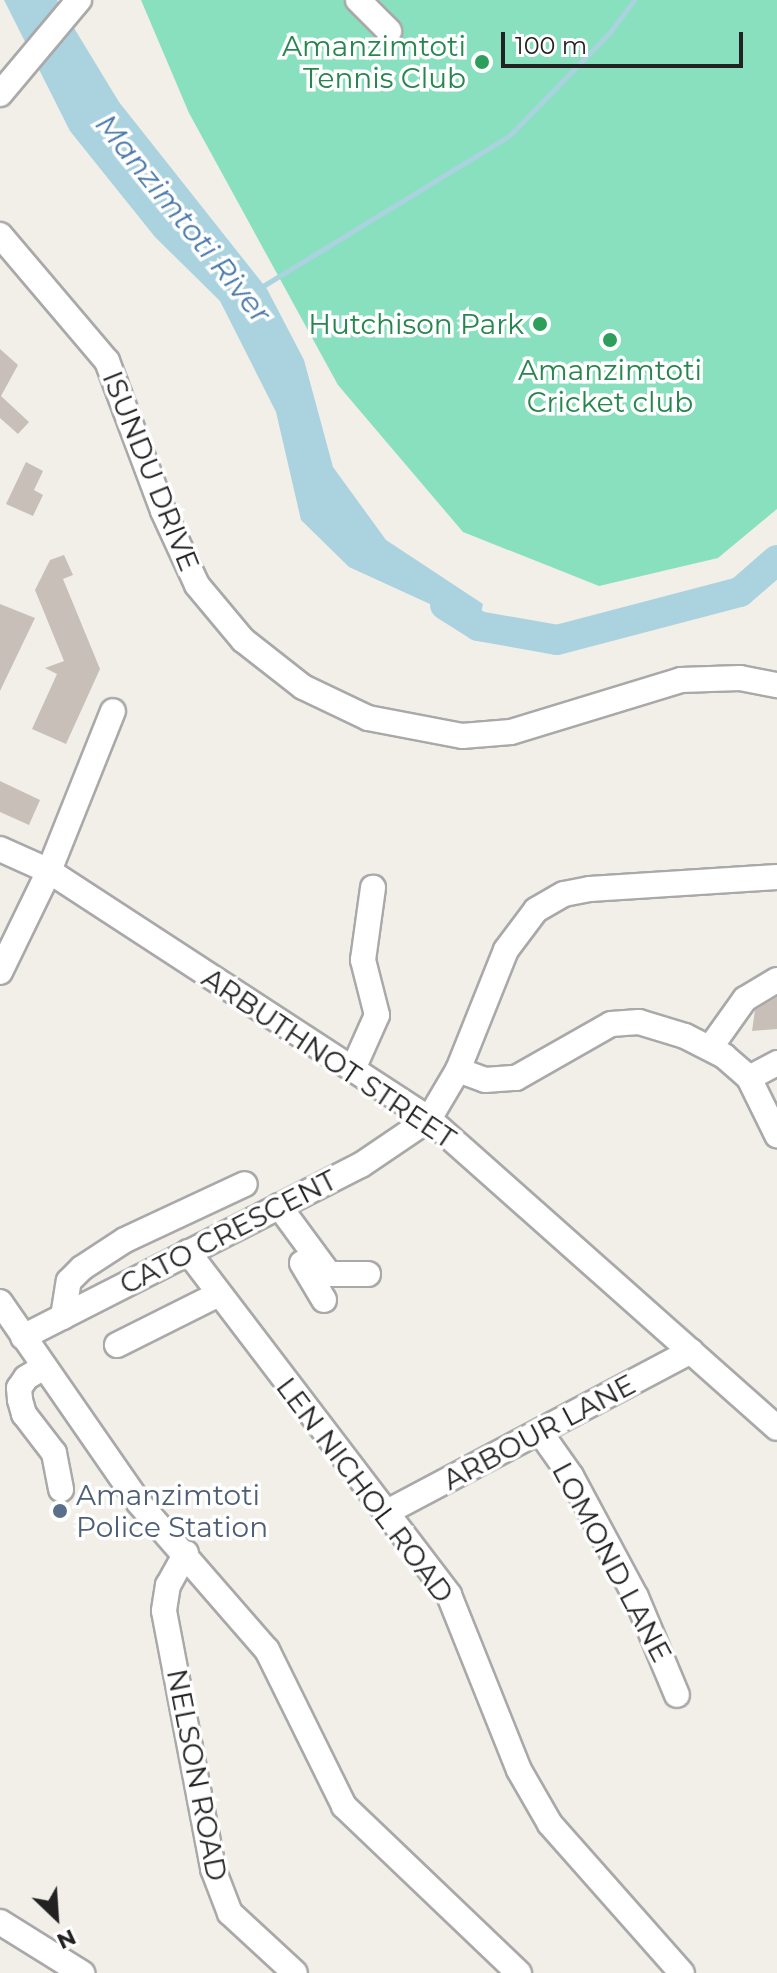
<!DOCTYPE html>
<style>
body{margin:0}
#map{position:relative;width:777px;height:1973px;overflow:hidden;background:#f2efe9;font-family:Montserrat,sans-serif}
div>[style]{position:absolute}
.pitch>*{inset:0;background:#88e0be}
.water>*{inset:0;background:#aad3df}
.stream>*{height:5px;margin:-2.5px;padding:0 2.5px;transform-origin:2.5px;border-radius:2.5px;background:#aad3df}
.river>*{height:30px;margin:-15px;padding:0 15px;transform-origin:15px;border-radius:15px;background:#aad3df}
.building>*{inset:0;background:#c7bfb8}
.roads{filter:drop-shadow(2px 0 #a9a9a9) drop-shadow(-2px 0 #a9a9a9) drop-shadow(0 2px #a9a9a9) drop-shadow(0 -2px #a9a9a9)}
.minor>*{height:24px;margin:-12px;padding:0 12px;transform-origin:12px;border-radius:12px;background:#fff}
.dots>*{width:22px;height:22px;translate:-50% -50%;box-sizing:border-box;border:4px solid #fff;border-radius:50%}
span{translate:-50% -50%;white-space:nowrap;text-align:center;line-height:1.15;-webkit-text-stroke:7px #fff;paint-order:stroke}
.leisure-label{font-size:28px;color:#27864d}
.right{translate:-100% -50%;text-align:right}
.street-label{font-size:28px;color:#222}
.service-label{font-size:28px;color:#4e5e75}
.left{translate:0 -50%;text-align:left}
.water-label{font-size:30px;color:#4a7aab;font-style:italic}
.north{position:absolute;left:16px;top:1877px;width:80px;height:80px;-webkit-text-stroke:6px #fff;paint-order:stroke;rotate:155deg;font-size:22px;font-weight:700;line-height:32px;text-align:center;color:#222}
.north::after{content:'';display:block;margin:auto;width:28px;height:36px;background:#222;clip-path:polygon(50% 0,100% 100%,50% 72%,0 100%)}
.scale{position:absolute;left:501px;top:32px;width:242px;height:36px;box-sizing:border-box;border:4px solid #222;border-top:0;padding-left:10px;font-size:24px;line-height:28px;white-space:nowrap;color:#222;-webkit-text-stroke:6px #fff;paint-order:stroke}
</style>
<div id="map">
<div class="pitch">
<i style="clip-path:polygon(141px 0,777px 0,777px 509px,718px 558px,599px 586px,463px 532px,338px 385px,189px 113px)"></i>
</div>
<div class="water">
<i style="clip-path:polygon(4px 0,57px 0,119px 102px,267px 289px,304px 360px,333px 467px,386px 540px,483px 604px,478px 626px,349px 567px,301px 520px,276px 412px,220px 301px,155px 237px,70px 131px)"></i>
</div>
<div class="stream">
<i style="left:258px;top:289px;width:295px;rotate:-31.4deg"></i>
<i style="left:510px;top:135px;width:144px;rotate:-45.8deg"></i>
<i style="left:610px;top:32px;width:40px;rotate:-53deg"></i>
</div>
<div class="river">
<i style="left:445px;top:605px;width:39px;rotate:32deg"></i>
<i style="left:478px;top:626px;width:80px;rotate:10deg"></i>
<i style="left:557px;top:640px;width:189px;rotate:-14.7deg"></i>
<i style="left:740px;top:592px;width:49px;rotate:-40.9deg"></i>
</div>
<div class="building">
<i style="clip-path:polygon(0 349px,18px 365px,1px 396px,29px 422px,18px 434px,0 418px)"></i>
<i style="clip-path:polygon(26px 462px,43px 471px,34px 490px,43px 495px,33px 516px,6px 504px)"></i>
<i style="clip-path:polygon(64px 555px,73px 575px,63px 579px,100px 669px,66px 744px,32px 729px,57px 674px,45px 668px,64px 661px,35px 590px,50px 560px)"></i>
<i style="clip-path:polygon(0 604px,35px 618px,0 691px)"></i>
<i style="clip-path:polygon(0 781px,40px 800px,29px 825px,0 812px)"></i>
<i style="clip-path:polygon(777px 997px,777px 1029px,752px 1031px,755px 1010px)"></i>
</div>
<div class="roads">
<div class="minor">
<i style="left:358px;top:0;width:44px;rotate:45deg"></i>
<i style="left:0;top:94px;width:123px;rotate:-50deg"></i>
<i style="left:0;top:235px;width:165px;rotate:49.7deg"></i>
<i style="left:107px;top:361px;width:160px;rotate:69.5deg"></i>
<i style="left:163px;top:511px;width:81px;rotate:65.3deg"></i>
<i style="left:197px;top:585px;width:72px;rotate:50.1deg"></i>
<i style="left:243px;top:640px;width:76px;rotate:38.1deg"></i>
<i style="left:303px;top:687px;width:72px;rotate:25.5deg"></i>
<i style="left:368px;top:718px;width:96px;rotate:10.8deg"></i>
<i style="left:462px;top:736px;width:49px;rotate:-4.7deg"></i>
<i style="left:511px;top:732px;width:178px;rotate:-17deg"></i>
<i style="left:681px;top:680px;width:59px;rotate:-1.9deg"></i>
<i style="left:740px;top:678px;width:38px;rotate:11deg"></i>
<i style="left:0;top:849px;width:54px;rotate:24.2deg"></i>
<i style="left:49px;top:871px;width:454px;rotate:33.1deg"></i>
<i style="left:429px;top:1119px;width:465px;rotate:41.6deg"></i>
<i style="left:0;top:972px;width:112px;rotate:-64.1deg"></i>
<i style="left:49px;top:871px;width:172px;rotate:-68.2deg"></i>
<i style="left:710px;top:1048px;width:60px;rotate:-54.5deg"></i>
<i style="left:745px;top:999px;width:37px;rotate:-31deg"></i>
<i style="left:353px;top:1069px;width:59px;rotate:-66deg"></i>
<i style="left:377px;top:1015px;width:57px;rotate:-104.3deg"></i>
<i style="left:363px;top:960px;width:73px;rotate:-82.1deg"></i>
<i style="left:458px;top:1070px;width:29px;rotate:20deg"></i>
<i style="left:485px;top:1080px;width:31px;rotate:-4deg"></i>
<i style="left:516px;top:1078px;width:109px;rotate:-29.6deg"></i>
<i style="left:611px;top:1024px;width:28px;rotate:-4deg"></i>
<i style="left:639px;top:1022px;width:48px;rotate:16.9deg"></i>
<i style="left:685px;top:1036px;width:44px;rotate:27.1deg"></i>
<i style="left:724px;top:1056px;width:33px;rotate:41deg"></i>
<i style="left:749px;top:1078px;width:64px;rotate:63.8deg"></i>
<i style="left:749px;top:1078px;width:32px;rotate:-28deg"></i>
<i style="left:279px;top:1206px;width:84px;rotate:53.7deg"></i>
<i style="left:329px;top:1274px;width:39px"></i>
<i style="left:188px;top:1252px;width:431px;rotate:52.7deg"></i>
<i style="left:449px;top:1595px;width:188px;rotate:68.2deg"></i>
<i style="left:519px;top:1770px;width:62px;rotate:60.1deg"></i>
<i style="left:550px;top:1824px;width:199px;rotate:48.5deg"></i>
<i style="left:302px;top:1263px;width:43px;rotate:59.3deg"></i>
<i style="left:0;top:1302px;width:244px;rotate:55.3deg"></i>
<i style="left:139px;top:1503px;width:195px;rotate:49deg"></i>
<i style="left:267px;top:1650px;width:174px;rotate:63.7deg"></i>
<i style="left:344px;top:1806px;width:242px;rotate:43.7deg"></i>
<i style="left:63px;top:1317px;width:36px;rotate:-81deg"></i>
<i style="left:69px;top:1281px;width:18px;rotate:-45deg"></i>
<i style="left:82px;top:1268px;width:51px;rotate:-33.1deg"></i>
<i style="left:125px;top:1240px;width:132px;rotate:-25deg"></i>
<i style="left:23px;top:1337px;width:379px;rotate:-27deg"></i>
<i style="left:361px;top:1165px;width:82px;rotate:-34.1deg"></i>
<i style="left:429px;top:1119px;width:57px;rotate:-59.4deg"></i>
<i style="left:458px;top:1070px;width:129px;rotate:-68.2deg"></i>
<i style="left:506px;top:950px;width:50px;rotate:-53.1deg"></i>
<i style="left:536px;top:910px;width:32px;rotate:-30deg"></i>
<i style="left:564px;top:894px;width:26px;rotate:-11deg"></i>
<i style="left:590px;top:889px;width:187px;rotate:-3.7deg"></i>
<i style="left:117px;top:1345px;width:114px;rotate:-26.6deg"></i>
<i style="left:44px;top:1367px;width:21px;rotate:149deg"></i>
<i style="left:26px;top:1378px;width:12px;rotate:125deg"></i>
<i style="left:19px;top:1388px;width:12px;rotate:85deg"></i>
<i style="left:20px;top:1400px;width:15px;rotate:74deg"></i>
<i style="left:24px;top:1414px;width:49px;rotate:52.4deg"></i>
<i style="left:54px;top:1453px;width:37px;rotate:79deg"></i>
<i style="left:540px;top:1432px;width:54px;rotate:54.8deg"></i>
<i style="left:571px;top:1476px;width:137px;rotate:61.8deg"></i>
<i style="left:636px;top:1597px;width:106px;rotate:67.3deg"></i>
<i style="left:387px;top:1512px;width:344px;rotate:-27.9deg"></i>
<i style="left:186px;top:1553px;width:37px;rotate:119deg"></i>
<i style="left:168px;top:1585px;width:26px;rotate:99deg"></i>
<i style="left:164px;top:1611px;width:263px;rotate:79.2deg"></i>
<i style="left:213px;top:1869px;width:47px;rotate:68.9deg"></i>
<i style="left:230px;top:1913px;width:88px;rotate:42.7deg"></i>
<i style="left:0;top:1922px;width:97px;rotate:31.9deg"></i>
</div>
</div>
<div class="dots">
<i style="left:482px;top:62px;background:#2e9e5b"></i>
<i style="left:540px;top:324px;background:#2e9e5b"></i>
<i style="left:610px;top:340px;background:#2e9e5b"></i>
<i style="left:60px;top:1511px;background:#5c6f8a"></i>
</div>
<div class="leisure-label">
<span class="right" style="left:466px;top:62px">Amanzimtoti<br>Tennis Club</span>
<span class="right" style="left:524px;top:324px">Hutchison Park</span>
<span style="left:610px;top:386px">Amanzimtoti<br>Cricket club</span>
</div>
<div class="street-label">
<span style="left:151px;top:471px;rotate:68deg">ISUNDU DRIVE</span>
<span style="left:329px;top:1058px;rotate:34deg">ARBUTHNOT STREET</span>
<span style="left:228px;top:1232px;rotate:-27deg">CATO CRESCENT</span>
<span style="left:539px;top:1432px;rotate:-28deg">ARBOUR LANE</span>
<span style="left:365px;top:1490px;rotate:53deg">LEN NICHOL ROAD</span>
<span style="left:612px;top:1562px;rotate:62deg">LOMOND LANE</span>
<span style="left:197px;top:1775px;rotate:79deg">NELSON ROAD</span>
</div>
<div class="service-label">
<span class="left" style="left:76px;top:1511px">Amanzimtoti<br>Police Station</span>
</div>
<div class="water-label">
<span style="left:183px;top:219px;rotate:51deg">Manzimtoti River</span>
</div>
<div class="north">N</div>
<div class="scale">100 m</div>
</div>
